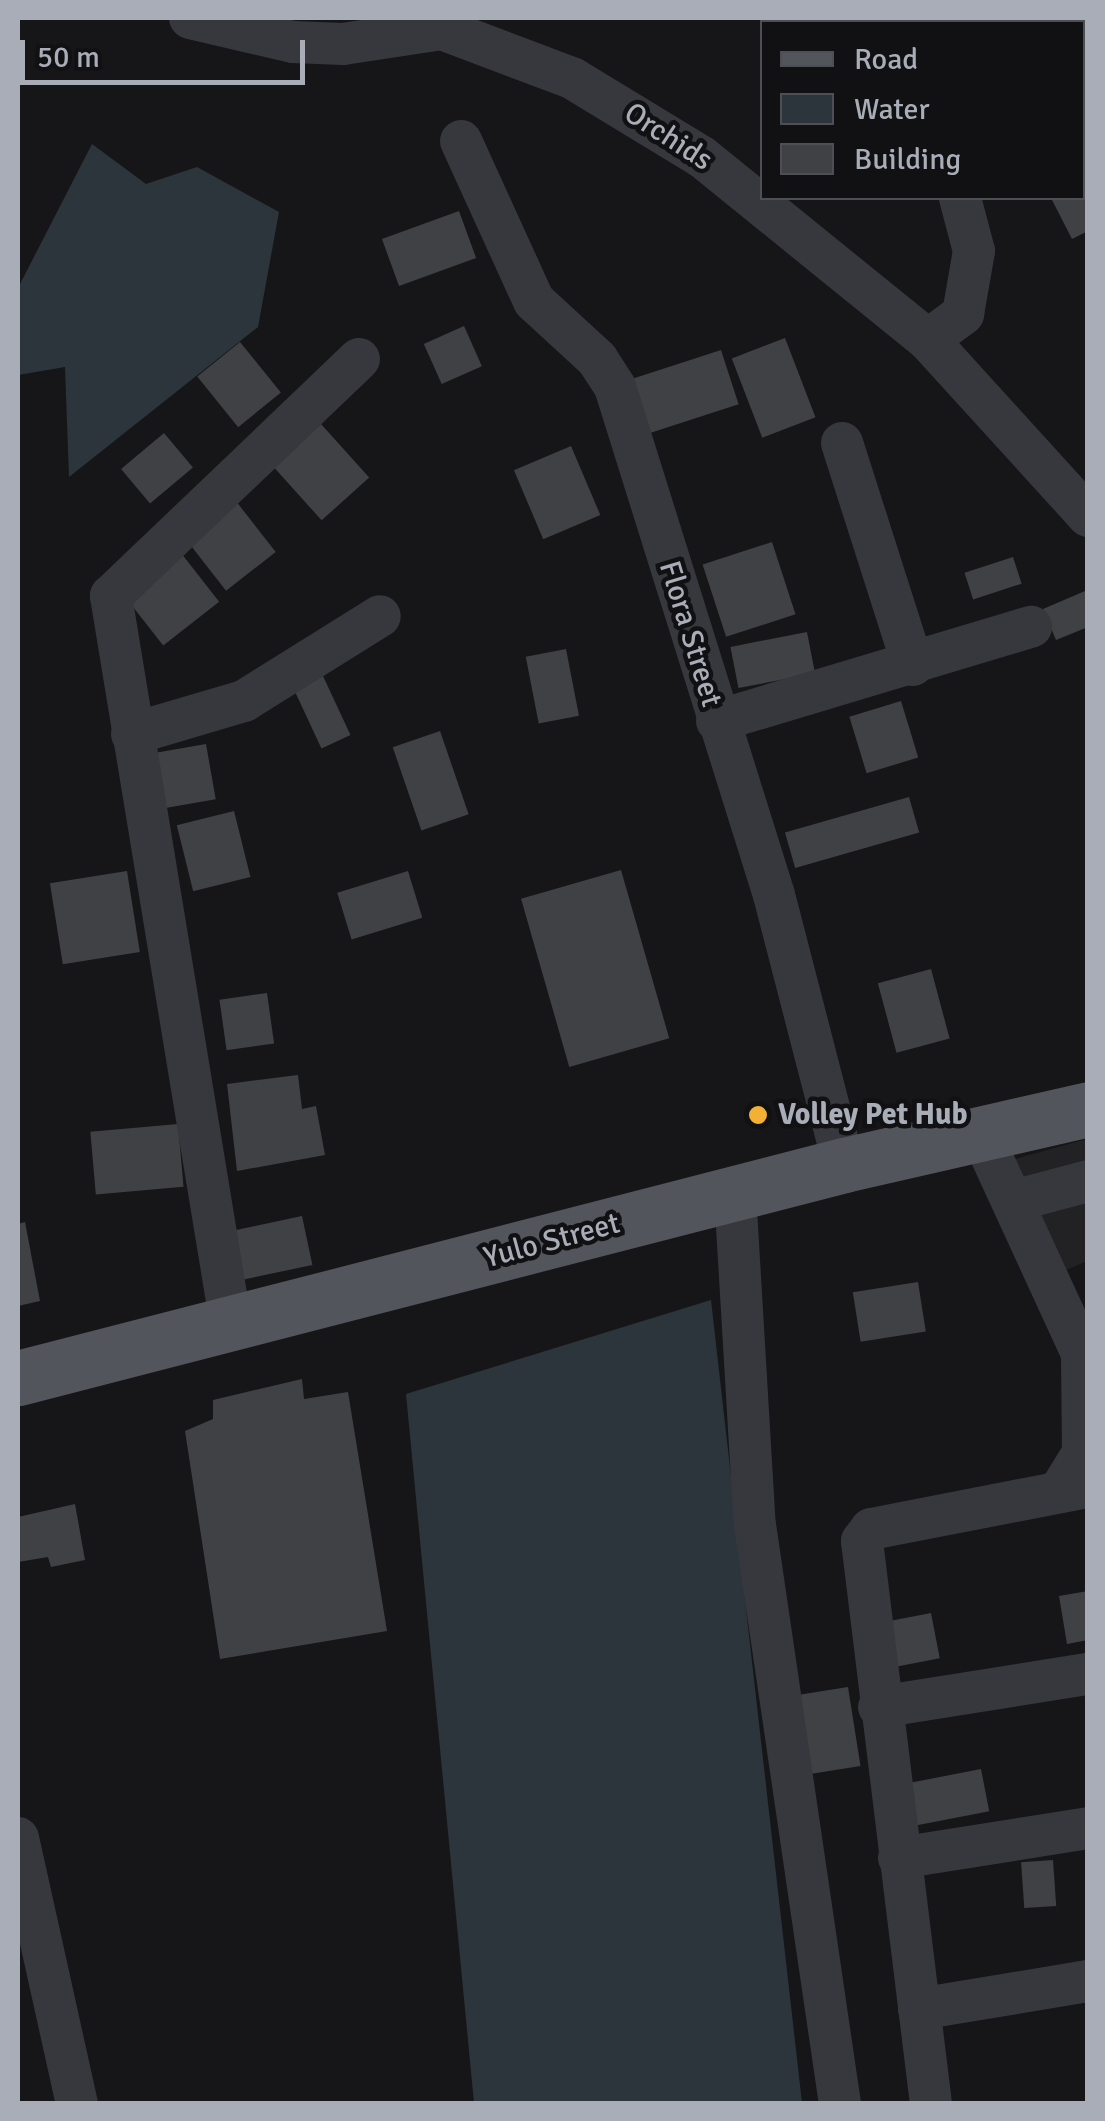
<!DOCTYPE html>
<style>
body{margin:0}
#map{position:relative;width:1105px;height:2121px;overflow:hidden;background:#161618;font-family:Signika,sans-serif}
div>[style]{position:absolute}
.built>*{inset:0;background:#222225}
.water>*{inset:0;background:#2c353c}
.building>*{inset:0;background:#404145;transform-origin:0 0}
.minor>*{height:42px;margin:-21px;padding:0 21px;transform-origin:21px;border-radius:21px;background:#37383d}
.major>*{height:55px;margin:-27.5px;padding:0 27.5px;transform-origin:27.5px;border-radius:27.5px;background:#53555c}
.dots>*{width:28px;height:28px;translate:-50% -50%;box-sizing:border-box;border:5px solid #111113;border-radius:50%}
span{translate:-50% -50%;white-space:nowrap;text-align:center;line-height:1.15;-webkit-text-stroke:9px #111113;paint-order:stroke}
.street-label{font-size:30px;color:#a8adb8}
.poi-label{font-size:30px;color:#a8adb8;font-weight:700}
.left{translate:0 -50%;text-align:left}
.frame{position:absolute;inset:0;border:20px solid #a8adb8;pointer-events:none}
.legend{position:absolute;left:760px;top:20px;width:325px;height:180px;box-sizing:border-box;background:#111113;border:2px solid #4d4f55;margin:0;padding:12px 18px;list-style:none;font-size:30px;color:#a8adb8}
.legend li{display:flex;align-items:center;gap:20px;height:50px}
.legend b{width:50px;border:2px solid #4d4f55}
.scale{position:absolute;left:20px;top:40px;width:285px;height:45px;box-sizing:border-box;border:5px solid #a8adb8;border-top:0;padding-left:12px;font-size:30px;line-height:35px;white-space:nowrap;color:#a8adb8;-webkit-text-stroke:8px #111113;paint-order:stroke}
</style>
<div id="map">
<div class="built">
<i style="clip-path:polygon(1087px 1139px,1087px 1261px,1062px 1272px,1008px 1161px)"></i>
</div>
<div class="water">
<i style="clip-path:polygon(92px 144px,146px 184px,197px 167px,279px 212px,258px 327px,69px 477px,65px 367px,18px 375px,18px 288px)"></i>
<i style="clip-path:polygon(711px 1300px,802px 2103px,474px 2103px,406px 1394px)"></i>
</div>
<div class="building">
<i style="left:778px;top:18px;width:66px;height:4px"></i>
<i style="clip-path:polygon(1088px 173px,1088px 231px,1072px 239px,1051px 198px,1082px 198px)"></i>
<i style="left:459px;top:211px;width:50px;height:82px;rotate:70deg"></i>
<i style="left:464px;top:326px;width:44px;height:44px;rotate:66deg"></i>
<i style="left:785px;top:338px;width:85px;height:57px;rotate:69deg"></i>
<i style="left:240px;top:342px;width:65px;height:55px;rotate:51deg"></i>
<i style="left:721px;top:350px;width:57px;height:102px;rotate:72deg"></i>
<i style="left:321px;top:424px;width:72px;height:64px;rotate:48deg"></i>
<i style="left:164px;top:433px;width:45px;height:56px;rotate:50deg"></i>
<i style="left:571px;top:446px;width:75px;height:62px;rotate:67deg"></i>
<i style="left:232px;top:496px;width:71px;height:63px;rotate:52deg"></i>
<i style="left:772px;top:542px;width:76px;height:73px;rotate:72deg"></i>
<i style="left:181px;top:553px;width:62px;height:71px;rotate:52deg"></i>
<i style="left:1013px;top:557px;width:28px;height:51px;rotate:72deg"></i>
<i style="clip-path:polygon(1085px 591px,1088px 627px,1056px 640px,1043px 609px)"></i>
<i style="left:807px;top:632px;width:42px;height:78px;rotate:79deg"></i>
<i style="left:566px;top:649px;width:68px;height:41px;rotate:79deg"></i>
<i style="left:323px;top:676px;width:65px;height:32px;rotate:65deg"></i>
<i style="left:901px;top:701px;width:59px;height:54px;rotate:73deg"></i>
<i style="left:440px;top:731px;width:88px;height:50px;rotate:71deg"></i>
<i style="left:206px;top:744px;width:56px;height:51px;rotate:80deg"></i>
<i style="left:909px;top:797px;width:37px;height:129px;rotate:74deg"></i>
<i style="left:234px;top:811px;width:68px;height:59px;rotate:76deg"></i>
<i style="left:621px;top:870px;width:175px;height:104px;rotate:74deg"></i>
<i style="left:127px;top:871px;width:82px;height:78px;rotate:81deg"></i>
<i style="left:408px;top:871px;width:49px;height:74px;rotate:73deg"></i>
<i style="left:931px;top:969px;width:72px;height:55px;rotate:75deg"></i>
<i style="left:267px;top:993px;width:51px;height:48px;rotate:82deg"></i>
<i style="clip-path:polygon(298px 1075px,302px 1109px,316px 1106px,325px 1155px,237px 1171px,227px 1084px)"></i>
<i style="left:178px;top:1124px;width:63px;height:88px;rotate:85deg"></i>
<i style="left:302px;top:1216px;width:50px;height:78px;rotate:78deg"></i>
<i style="clip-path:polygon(25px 1222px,40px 1301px,18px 1306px,18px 1224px)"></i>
<i style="left:918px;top:1282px;width:50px;height:66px;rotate:81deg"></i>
<i style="clip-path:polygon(302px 1379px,304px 1399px,348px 1392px,387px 1631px,220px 1659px,185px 1431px,213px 1419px,213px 1400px)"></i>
<i style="clip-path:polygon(75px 1504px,85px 1560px,51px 1567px,48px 1557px,18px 1562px,18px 1517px)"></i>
<i style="clip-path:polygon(1088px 1591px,1088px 1640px,1067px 1644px,1059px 1596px)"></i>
<i style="left:931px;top:1613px;width:46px;height:46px;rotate:79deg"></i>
<i style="left:848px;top:1687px;width:80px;height:51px;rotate:81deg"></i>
<i style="left:981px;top:1769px;width:43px;height:80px;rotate:79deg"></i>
<i style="left:1053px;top:1860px;width:46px;height:32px;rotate:86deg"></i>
</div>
<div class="minor">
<i style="left:190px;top:18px;width:106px;rotate:13.1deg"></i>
<i style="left:293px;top:42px;width:50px;rotate:2.3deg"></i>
<i style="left:343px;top:44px;width:100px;rotate:-8.6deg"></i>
<i style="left:442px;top:29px;width:139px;rotate:20.7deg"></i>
<i style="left:572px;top:78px;width:152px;rotate:31.3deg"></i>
<i style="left:702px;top:157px;width:291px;rotate:39deg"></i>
<i style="left:928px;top:340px;width:238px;rotate:47.7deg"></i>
<i style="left:887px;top:18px;width:5px;rotate:53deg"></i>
<i style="left:1064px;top:18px;width:4px;rotate:63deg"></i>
<i style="left:1082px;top:57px;width:13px;rotate:61deg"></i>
<i style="left:461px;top:141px;width:176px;rotate:65.5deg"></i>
<i style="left:534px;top:301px;width:86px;rotate:42.6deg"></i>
<i style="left:597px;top:359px;width:33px;rotate:57deg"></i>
<i style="left:615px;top:387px;width:532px;rotate:72.62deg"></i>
<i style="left:774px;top:895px;width:279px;rotate:75.5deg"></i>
<i style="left:928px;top:340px;width:44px;rotate:-36.6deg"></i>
<i style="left:963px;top:314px;width:64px;rotate:-80.1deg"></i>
<i style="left:974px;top:251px;width:55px;rotate:-104.8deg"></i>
<i style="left:842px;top:443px;width:233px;rotate:72.3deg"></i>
<i style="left:717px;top:721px;width:328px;rotate:-16.7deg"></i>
<i style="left:132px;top:734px;width:117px;rotate:-16.4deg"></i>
<i style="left:244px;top:701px;width:160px;rotate:-32deg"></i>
<i style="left:982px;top:1136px;width:239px;rotate:65.3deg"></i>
<i style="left:735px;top:1193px;width:333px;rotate:86.6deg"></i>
<i style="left:755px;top:1525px;width:585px;rotate:81.65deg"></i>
<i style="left:1013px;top:1201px;width:78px;rotate:-14.9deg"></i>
<i style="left:231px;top:1325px;width:739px;rotate:-99.35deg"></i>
<i style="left:111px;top:596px;width:343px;rotate:-43.7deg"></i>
<i style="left:1059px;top:1492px;width:46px;rotate:-58.4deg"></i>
<i style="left:1083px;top:1453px;width:100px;rotate:-90.6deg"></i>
<i style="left:1082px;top:1353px;width:10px;rotate:53deg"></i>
<i style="left:879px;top:1707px;width:212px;rotate:-9deg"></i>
<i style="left:18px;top:1838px;width:272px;rotate:77.5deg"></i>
<i style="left:899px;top:1858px;width:191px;rotate:-9deg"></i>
<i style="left:919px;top:2009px;width:171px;rotate:-9.4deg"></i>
<i style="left:931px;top:2104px;width:567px;rotate:-96.99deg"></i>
<i style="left:862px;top:1541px;width:15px;rotate:-53deg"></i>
<i style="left:871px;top:1529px;width:221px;rotate:-11deg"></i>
</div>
<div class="major">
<i style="left:18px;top:1378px;width:853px;rotate:-14.46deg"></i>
<i style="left:844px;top:1165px;width:250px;rotate:-12.9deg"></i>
</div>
<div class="dots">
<i style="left:758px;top:1115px;background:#f2b134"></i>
</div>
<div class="street-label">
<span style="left:668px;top:137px;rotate:33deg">Orchids</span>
<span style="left:690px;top:634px;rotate:73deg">Flora Street</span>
<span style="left:552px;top:1241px;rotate:-15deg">Yulo Street</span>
</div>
<div class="poi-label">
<span class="left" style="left:778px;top:1115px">Volley Pet Hub</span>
</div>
<div class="frame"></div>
<ul class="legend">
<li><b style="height:12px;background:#53555c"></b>Road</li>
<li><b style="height:28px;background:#2c353c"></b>Water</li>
<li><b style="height:28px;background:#404145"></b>Building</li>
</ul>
<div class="scale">50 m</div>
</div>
